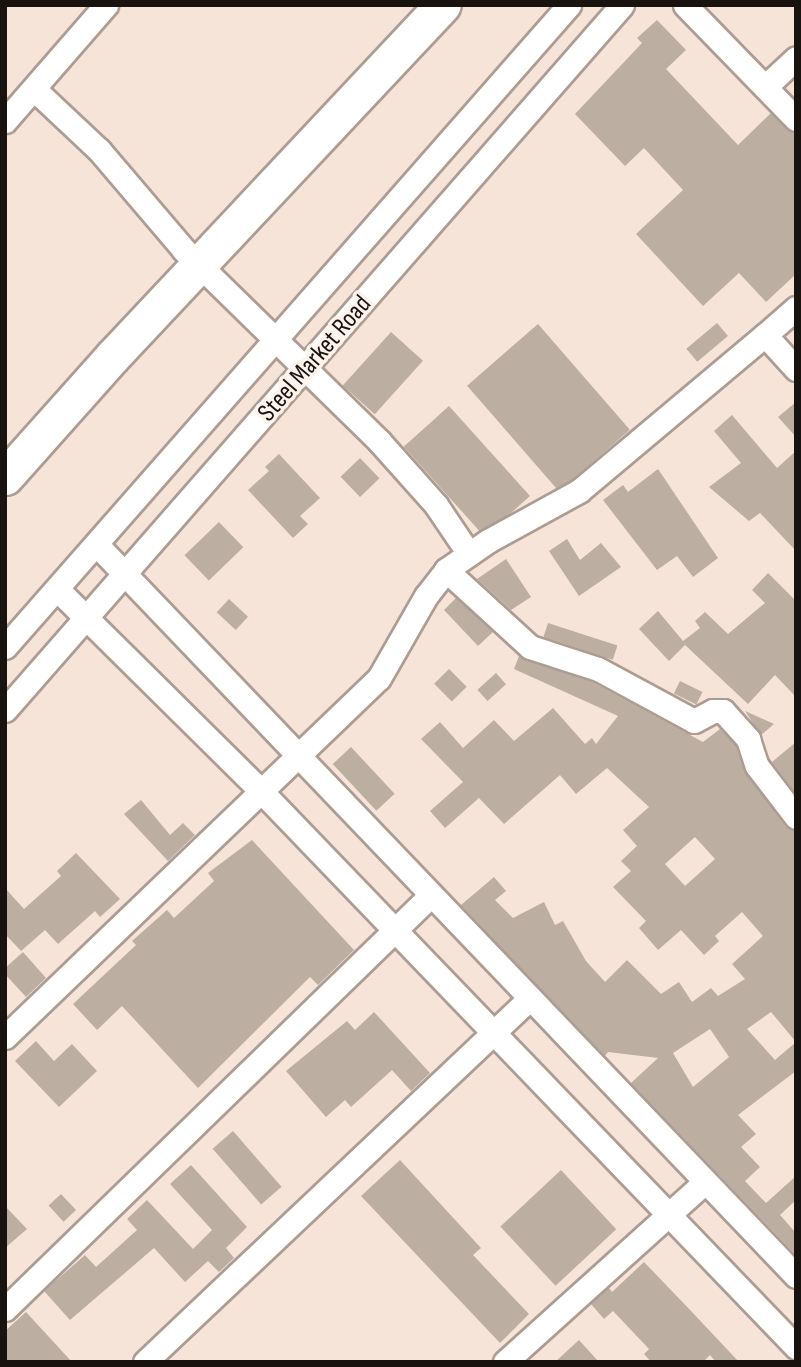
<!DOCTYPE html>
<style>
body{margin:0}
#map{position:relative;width:801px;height:1367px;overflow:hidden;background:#f7e4d9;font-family:"Sofia Sans Condensed",sans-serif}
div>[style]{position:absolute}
.building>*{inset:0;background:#bcaea0;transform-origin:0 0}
.roads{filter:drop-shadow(2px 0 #ad9c92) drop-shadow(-2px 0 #ad9c92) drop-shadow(0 2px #ad9c92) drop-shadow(0 -2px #ad9c92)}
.minor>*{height:23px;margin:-11.5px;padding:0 11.5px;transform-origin:11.5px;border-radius:11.5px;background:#fff}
.highway>*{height:35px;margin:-17.5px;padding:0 17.5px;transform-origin:17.5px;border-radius:17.5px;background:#fff}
span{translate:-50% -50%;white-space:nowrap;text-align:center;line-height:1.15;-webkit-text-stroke:7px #fef3ec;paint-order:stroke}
.street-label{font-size:26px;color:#19130f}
.frame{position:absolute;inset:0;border:7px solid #19130f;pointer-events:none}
</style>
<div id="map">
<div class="building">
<i style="clip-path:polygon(657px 20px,686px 50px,666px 69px,738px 145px,771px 113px,796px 133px,796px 274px,766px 302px,739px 273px,703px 306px,636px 234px,683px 190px,644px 148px,625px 166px,575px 114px,642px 43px,637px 38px)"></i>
<i style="left:717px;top:323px;width:17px;height:40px;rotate:50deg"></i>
<i style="left:538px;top:324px;width:140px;height:94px;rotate:49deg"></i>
<i style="left:391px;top:332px;width:43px;height:72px;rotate:42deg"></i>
<i style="clip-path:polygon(796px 402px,796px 437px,778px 417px)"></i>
<i style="left:449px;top:406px;width:121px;height:61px;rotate:48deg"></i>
<i style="clip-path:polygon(732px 415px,777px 468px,796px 451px,796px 551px,760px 513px,749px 521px,709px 487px,741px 463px,714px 431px)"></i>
<i style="clip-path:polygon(279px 454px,320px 498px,300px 516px,308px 524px,293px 538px,248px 490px,269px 471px,265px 467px)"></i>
<i style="left:360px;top:458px;width:28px;height:27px;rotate:46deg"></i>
<i style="clip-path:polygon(658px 469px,718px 558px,693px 577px,677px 556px,657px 570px,603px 500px,623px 485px,628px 492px)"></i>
<i style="left:219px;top:522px;width:35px;height:48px;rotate:46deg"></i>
<i style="clip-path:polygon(567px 539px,580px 560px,601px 543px,621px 567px,579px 596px,549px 551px)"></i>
<i style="clip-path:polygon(506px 559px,531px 597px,511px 610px,477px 579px)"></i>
<i style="clip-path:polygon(768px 573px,796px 601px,796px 697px,775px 675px,748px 704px,685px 645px,669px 661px,639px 629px,658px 611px,683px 641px,700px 628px,695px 621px,705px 612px,728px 634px,765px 603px,752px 590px)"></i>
<i style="clip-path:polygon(456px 598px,493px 632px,478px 646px,444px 610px)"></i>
<i style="left:229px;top:599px;width:26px;height:18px;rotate:43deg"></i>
<i style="left:548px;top:623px;width:73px;height:15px;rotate:18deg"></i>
<i style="clip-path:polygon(evenodd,519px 656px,592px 682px,703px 742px,720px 729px,736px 746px,746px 774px,785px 826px,796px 831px,796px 1071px,738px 1115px,756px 1134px,741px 1147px,760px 1167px,745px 1181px,766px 1203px,796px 1176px,796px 1200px,780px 1215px,796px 1233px,796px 1255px,631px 1083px,658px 1058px,608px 1052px,605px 1056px,461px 905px,494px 877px,506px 891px,495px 900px,513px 918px,544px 902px,555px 925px,563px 921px,586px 961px,605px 982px,627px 960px,661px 994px,679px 982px,692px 1002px,711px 988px,718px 996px,745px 979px,732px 964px,763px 936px,742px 912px,715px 936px,719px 941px,704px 955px,681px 930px,658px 950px,639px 928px,646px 921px,613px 887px,631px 871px,621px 861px,637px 846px,623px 830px,649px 807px,607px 768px,576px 794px,560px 775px,504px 824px,479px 798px,445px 828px,430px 811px,463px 782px,421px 739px,440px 722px,463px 748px,494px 720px,514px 741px,553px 708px,585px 744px,592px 738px,596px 744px,618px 716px,514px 669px,519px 656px,695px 837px,715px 859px,685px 886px,665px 864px,695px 837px,519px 656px,771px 1012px,796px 1042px,775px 1060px,747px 1029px,771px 1012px,519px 656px,710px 1029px,729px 1057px,693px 1087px,673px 1053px,710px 1029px)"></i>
<i style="left:449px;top:669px;width:25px;height:21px;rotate:45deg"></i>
<i style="left:496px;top:673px;width:15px;height:25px;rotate:48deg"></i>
<i style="left:680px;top:681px;width:25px;height:14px;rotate:26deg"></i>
<i style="clip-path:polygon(745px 711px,774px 724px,761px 735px)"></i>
<i style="clip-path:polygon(796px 742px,796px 794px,772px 762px)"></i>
<i style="left:351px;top:747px;width:64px;height:25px;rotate:47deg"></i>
<i style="clip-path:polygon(141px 800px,170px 835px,183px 823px,195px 835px,168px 861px,124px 814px)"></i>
<i style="clip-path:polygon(252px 840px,354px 950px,318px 985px,310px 977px,198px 1088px,122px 1006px,97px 1030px,73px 1004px,136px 945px,132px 941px,167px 910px,174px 918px,214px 881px,208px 873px)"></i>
<i style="clip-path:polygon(76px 853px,120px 899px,100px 917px,95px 911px,58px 944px,45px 930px,21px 951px,5px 934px,5px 888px,24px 909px,61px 876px,57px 871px)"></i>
<i style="clip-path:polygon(23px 952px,46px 978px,26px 997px,5px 974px,5px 968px)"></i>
<i style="clip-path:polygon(374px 1012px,430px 1073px,411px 1091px,392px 1070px,351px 1107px,345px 1100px,326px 1117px,286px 1071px,347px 1021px,355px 1030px)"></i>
<i style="clip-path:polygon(36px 1041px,54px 1061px,72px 1044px,97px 1071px,59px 1107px,15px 1061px)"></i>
<i style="left:233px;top:1131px;width:74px;height:27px;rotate:49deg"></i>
<i style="clip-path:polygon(400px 1160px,481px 1248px,473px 1255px,529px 1314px,500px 1343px,361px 1196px)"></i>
<i style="clip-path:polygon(191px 1165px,247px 1227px,226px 1248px,234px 1258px,219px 1272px,208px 1261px,185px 1282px,154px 1248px,70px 1320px,44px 1291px,85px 1255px,96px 1267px,137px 1230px,127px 1219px,147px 1200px,193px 1249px,212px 1230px,170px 1184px)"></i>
<i style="left:561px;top:1170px;width:81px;height:83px;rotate:47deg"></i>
<i style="left:61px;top:1194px;width:22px;height:17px;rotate:47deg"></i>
<i style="clip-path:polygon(5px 1206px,27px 1229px,5px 1248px)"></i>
<i style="clip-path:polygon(644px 1262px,692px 1312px,739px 1362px,716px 1362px,710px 1355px,703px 1362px,651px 1362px,644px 1354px,649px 1349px,613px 1311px,604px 1319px,591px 1304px,609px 1288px,612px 1292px)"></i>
<i style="clip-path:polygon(26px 1312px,72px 1362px,5px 1362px,5px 1331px)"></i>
<i style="clip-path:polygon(579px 1340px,599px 1362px,555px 1362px)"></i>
</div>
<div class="roads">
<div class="minor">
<i style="left:685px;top:5px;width:159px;rotate:45.8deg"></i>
<i style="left:765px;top:87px;width:42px;rotate:-43.1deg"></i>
<i style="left:34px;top:89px;width:89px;rotate:43.2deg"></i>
<i style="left:99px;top:150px;width:131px;rotate:49.6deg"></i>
<i style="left:184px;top:250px;width:273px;rotate:44.4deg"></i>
<i style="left:379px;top:441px;width:86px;rotate:48.3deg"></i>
<i style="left:436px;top:505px;width:59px;rotate:56deg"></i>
<i style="left:5px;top:121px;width:154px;rotate:-49deg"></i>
<i style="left:765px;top:335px;width:41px;rotate:-41.1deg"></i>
<i style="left:98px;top:546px;width:1010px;rotate:46.28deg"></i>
<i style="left:446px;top:570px;width:114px;rotate:42.5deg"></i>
<i style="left:530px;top:647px;width:71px;rotate:17.9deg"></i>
<i style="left:598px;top:669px;width:109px;rotate:28.4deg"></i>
<i style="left:694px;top:721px;width:21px;rotate:-28deg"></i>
<i style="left:713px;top:711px;width:10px"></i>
<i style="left:723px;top:711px;width:38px;rotate:48deg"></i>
<i style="left:748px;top:739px;width:28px;rotate:72deg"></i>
<i style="left:757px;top:766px;width:64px;rotate:52.6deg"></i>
<i style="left:58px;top:590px;width:286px;rotate:44.7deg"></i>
<i style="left:261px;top:791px;width:772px;rotate:46.1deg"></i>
<i style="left:5px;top:647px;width:855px;rotate:-48.7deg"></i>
<i style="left:5px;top:710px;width:937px;rotate:-48.81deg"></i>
<i style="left:5px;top:1037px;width:518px;rotate:-43.83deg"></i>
<i style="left:379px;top:678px;width:95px;rotate:-60.2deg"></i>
<i style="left:426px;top:596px;width:33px;rotate:-52deg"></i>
<i style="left:446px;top:570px;width:51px;rotate:-34.6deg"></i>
<i style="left:488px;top:541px;width:104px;rotate:-28.8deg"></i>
<i style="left:579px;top:491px;width:243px;rotate:-40deg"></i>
<i style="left:765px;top:335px;width:46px;rotate:47.6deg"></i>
<i style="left:5px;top:1309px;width:594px;rotate:-44.18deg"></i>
<i style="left:145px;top:1362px;width:530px;rotate:-43.39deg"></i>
<i style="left:505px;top:1362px;width:269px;rotate:-42deg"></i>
</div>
<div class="highway">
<i style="left:5px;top:477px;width:161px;rotate:-48.3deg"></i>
<i style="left:112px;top:357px;width:483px;rotate:-46.8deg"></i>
</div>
</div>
<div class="street-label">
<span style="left:315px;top:359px;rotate:-49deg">Steel Market Road</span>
</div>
<div class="frame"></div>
</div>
